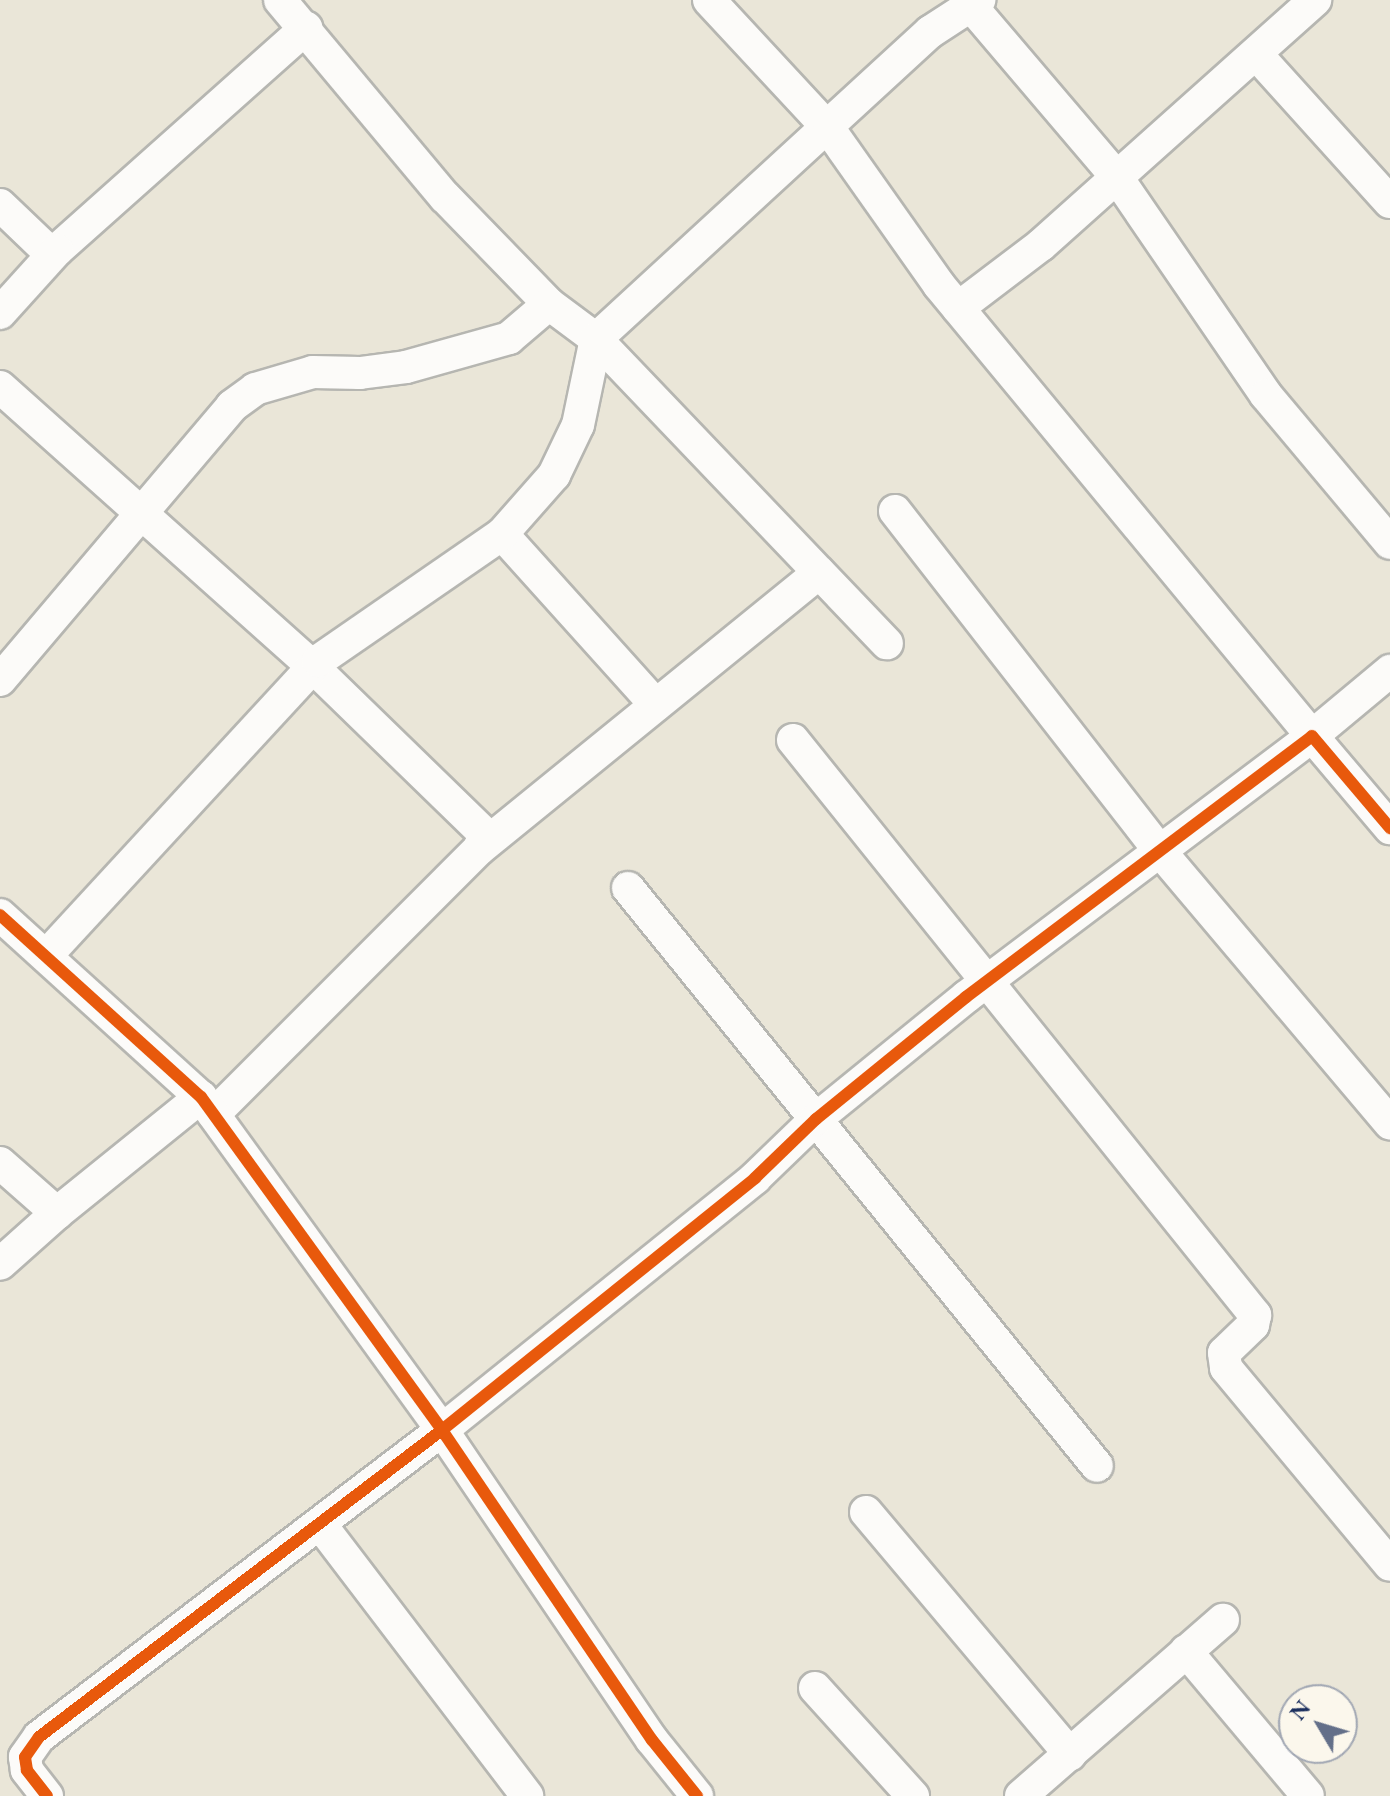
<!DOCTYPE html>
<style>
body{margin:0}
#map{position:relative;width:1390px;height:1796px;overflow:hidden;background:#eae6d8;font-family:"EB Garamond",serif}
div>[style]{position:absolute}
[style*='--x']{left:calc(var(--x)*1px);top:calc(var(--y)*1px);width:calc(var(--w)*1px);rotate:calc(var(--a)*1deg)}
.roads{filter:drop-shadow(2px 0 #b6b6b1) drop-shadow(-2px 0 #b6b6b1) drop-shadow(0 2px #b6b6b1) drop-shadow(0 -2px #b6b6b1)}
.street>*{height:32px;margin:-16px;padding:0 16px;transform-origin:16px;border-radius:16px;background:#fcfbf9}
.cycleway>*{height:12px;margin:-6px;padding:0 6px;transform-origin:6px;border-radius:6px;background:#e8590c}
span{translate:-50% -50%;white-space:nowrap;text-align:center;line-height:1.15;-webkit-text-stroke:7px #fbf7ec;paint-order:stroke}
.north{position:absolute;left:1278px;top:1684px;width:80px;height:80px;box-sizing:border-box;background:#fbf7ec;border:2px solid #a1a7b3;border-radius:50%;rotate:308deg;font-size:22px;font-weight:700;line-height:32px;text-align:center;color:#1b2f5e}
.north::after{content:'';display:block;margin:auto;width:28px;height:36px;background:#636f89;clip-path:polygon(50% 0,100% 100%,50% 72%,0 100%)}
</style>
<div id="map">
<div class="roads">
<div class="street">
<i style="--x:280;--y:0;--w:257;--a:50.1"></i>
<i style="--x:445;--y:197;--w:149;--a:45.8"></i>
<i style="--x:549;--y:304;--w:59;--a:36.7"></i>
<i style="--x:596;--y:339;--w:454;--a:-42.6"></i>
<i style="--x:930;--y:32;--w:59;--a:-33.1"></i>
<i style="--x:709;--y:0;--w:176;--a:47.1"></i>
<i style="--x:829;--y:129;--w:191;--a:54.8"></i>
<i style="--x:939;--y:285;--w:585;--a:50.41"></i>
<i style="--x:1312;--y:736;--w:102;--a:-39.8"></i>
<i style="--x:966;--y:0;--w:231;--a:49.6"></i>
<i style="--x:1116;--y:176;--w:265;--a:55.6"></i>
<i style="--x:1266;--y:395;--w:193;--a:50"></i>
<i style="--x:1257;--y:55;--w:198;--a:47.9"></i>
<i style="--x:0;--y:205;--w:62;--a:43.7"></i>
<i style="--x:45;--y:248;--w:12;--a:9"></i>
<i style="--x:57;--y:250;--w:334;--a:-41.7"></i>
<i style="--x:958;--y:308;--w:104;--a:-37.2"></i>
<i style="--x:1041;--y:245;--w:368;--a:-41.8"></i>
<i style="--x:0;--y:313;--w:85;--a:-47.9"></i>
<i style="--x:596;--y:339;--w:421;--a:46.3"></i>
<i style="--x:0;--y:387;--w:420;--a:41.8"></i>
<i style="--x:313;--y:667;--w:240;--a:44.2"></i>
<i style="--x:485;--y:834;--w:16;--a:112"></i>
<i style="--x:479;--y:849;--w:375;--a:135"></i>
<i style="--x:895;--y:511;--w:430;--a:52.1"></i>
<i style="--x:1159;--y:850;--w:358;--a:49.8"></i>
<i style="--x:502;--y:534;--w:230;--a:48"></i>
<i style="--x:0;--y:680;--w:359;--a:-49.7"></i>
<i style="--x:232;--y:406;--w:29;--a:-36"></i>
<i style="--x:255;--y:389;--w:60;--a:-16.3"></i>
<i style="--x:313;--y:372;--w:47;--a:1.2"></i>
<i style="--x:360;--y:373;--w:46;--a:-7.4"></i>
<i style="--x:406;--y:367;--w:107;--a:-15.7"></i>
<i style="--x:509;--y:338;--w:52;--a:-40.4"></i>
<i style="--x:793;--y:740;--w:738;--a:51.22"></i>
<i style="--x:1255;--y:1315;--w:10;--a:101"></i>
<i style="--x:1253;--y:1325;--w:40;--a:136"></i>
<i style="--x:1224;--y:1353;--w:15;--a:82"></i>
<i style="--x:1226;--y:1368;--w:256;--a:50.2"></i>
<i style="--x:479;--y:849;--w:438;--a:-39.1"></i>
<i style="--x:628;--y:888;--w:744;--a:50.94"></i>
<i style="--x:0;--y:915;--w:271;--a:42.2"></i>
<i style="--x:201;--y:1097;--w:411;--a:54.1"></i>
<i style="--x:442;--y:1430;--w:374;--a:55.9"></i>
<i style="--x:652;--y:1740;--w:72;--a:51.2"></i>
<i style="--x:46;--y:956;--w:401;--a:-47.3"></i>
<i style="--x:318;--y:661;--w:224;--a:-34.6"></i>
<i style="--x:502;--y:534;--w:79;--a:-48.6"></i>
<i style="--x:554;--y:475;--w:55;--a:-64.4"></i>
<i style="--x:578;--y:425;--w:88;--a:-78.2"></i>
<i style="--x:0;--y:1163;--w:76;--a:41.3"></i>
<i style="--x:57;--y:1213;--w:76;--a:138.2"></i>
<i style="--x:57;--y:1213;--w:185;--a:-38.9"></i>
<i style="--x:866;--y:1512;--w:317;--a:49.9"></i>
<i style="--x:320;--y:1524;--w:342;--a:52.7"></i>
<i style="--x:1186;--y:1651;--w:189;--a:49.9"></i>
<i style="--x:815;--y:1688;--w:146;--a:47.8"></i>
<i style="--x:47;--y:1796;--w:33;--a:-128"></i>
<i style="--x:27;--y:1770;--w:13;--a:-99"></i>
<i style="--x:25;--y:1757;--w:24;--a:-55"></i>
<i style="--x:39;--y:1737;--w:507;--a:-37.3"></i>
<i style="--x:442;--y:1430;--w:402;--a:-38.8"></i>
<i style="--x:755;--y:1178;--w:85;--a:-44"></i>
<i style="--x:816;--y:1119;--w:193;--a:-39.1"></i>
<i style="--x:966;--y:997;--w:433;--a:-37"></i>
<i style="--x:1312;--y:736;--w:121;--a:49.7"></i>
<i style="--x:1021;--y:1796;--w:268;--a:-41.1"></i>
</div>
</div>
<div class="cycleway">
<i style="--x:0;--y:915;--w:271;--a:42.2"></i>
<i style="--x:201;--y:1097;--w:411;--a:54.1"></i>
<i style="--x:442;--y:1430;--w:374;--a:55.9"></i>
<i style="--x:652;--y:1740;--w:72;--a:51.2"></i>
<i style="--x:47;--y:1796;--w:33;--a:-128"></i>
<i style="--x:27;--y:1770;--w:13;--a:-99"></i>
<i style="--x:25;--y:1757;--w:24;--a:-55"></i>
<i style="--x:39;--y:1737;--w:507;--a:-37.3"></i>
<i style="--x:442;--y:1430;--w:402;--a:-38.8"></i>
<i style="--x:755;--y:1178;--w:85;--a:-44"></i>
<i style="--x:816;--y:1119;--w:193;--a:-39.1"></i>
<i style="--x:966;--y:997;--w:433;--a:-37"></i>
<i style="--x:1312;--y:736;--w:121;--a:49.7"></i>
</div>
<div class="north">N</div>
</div>
